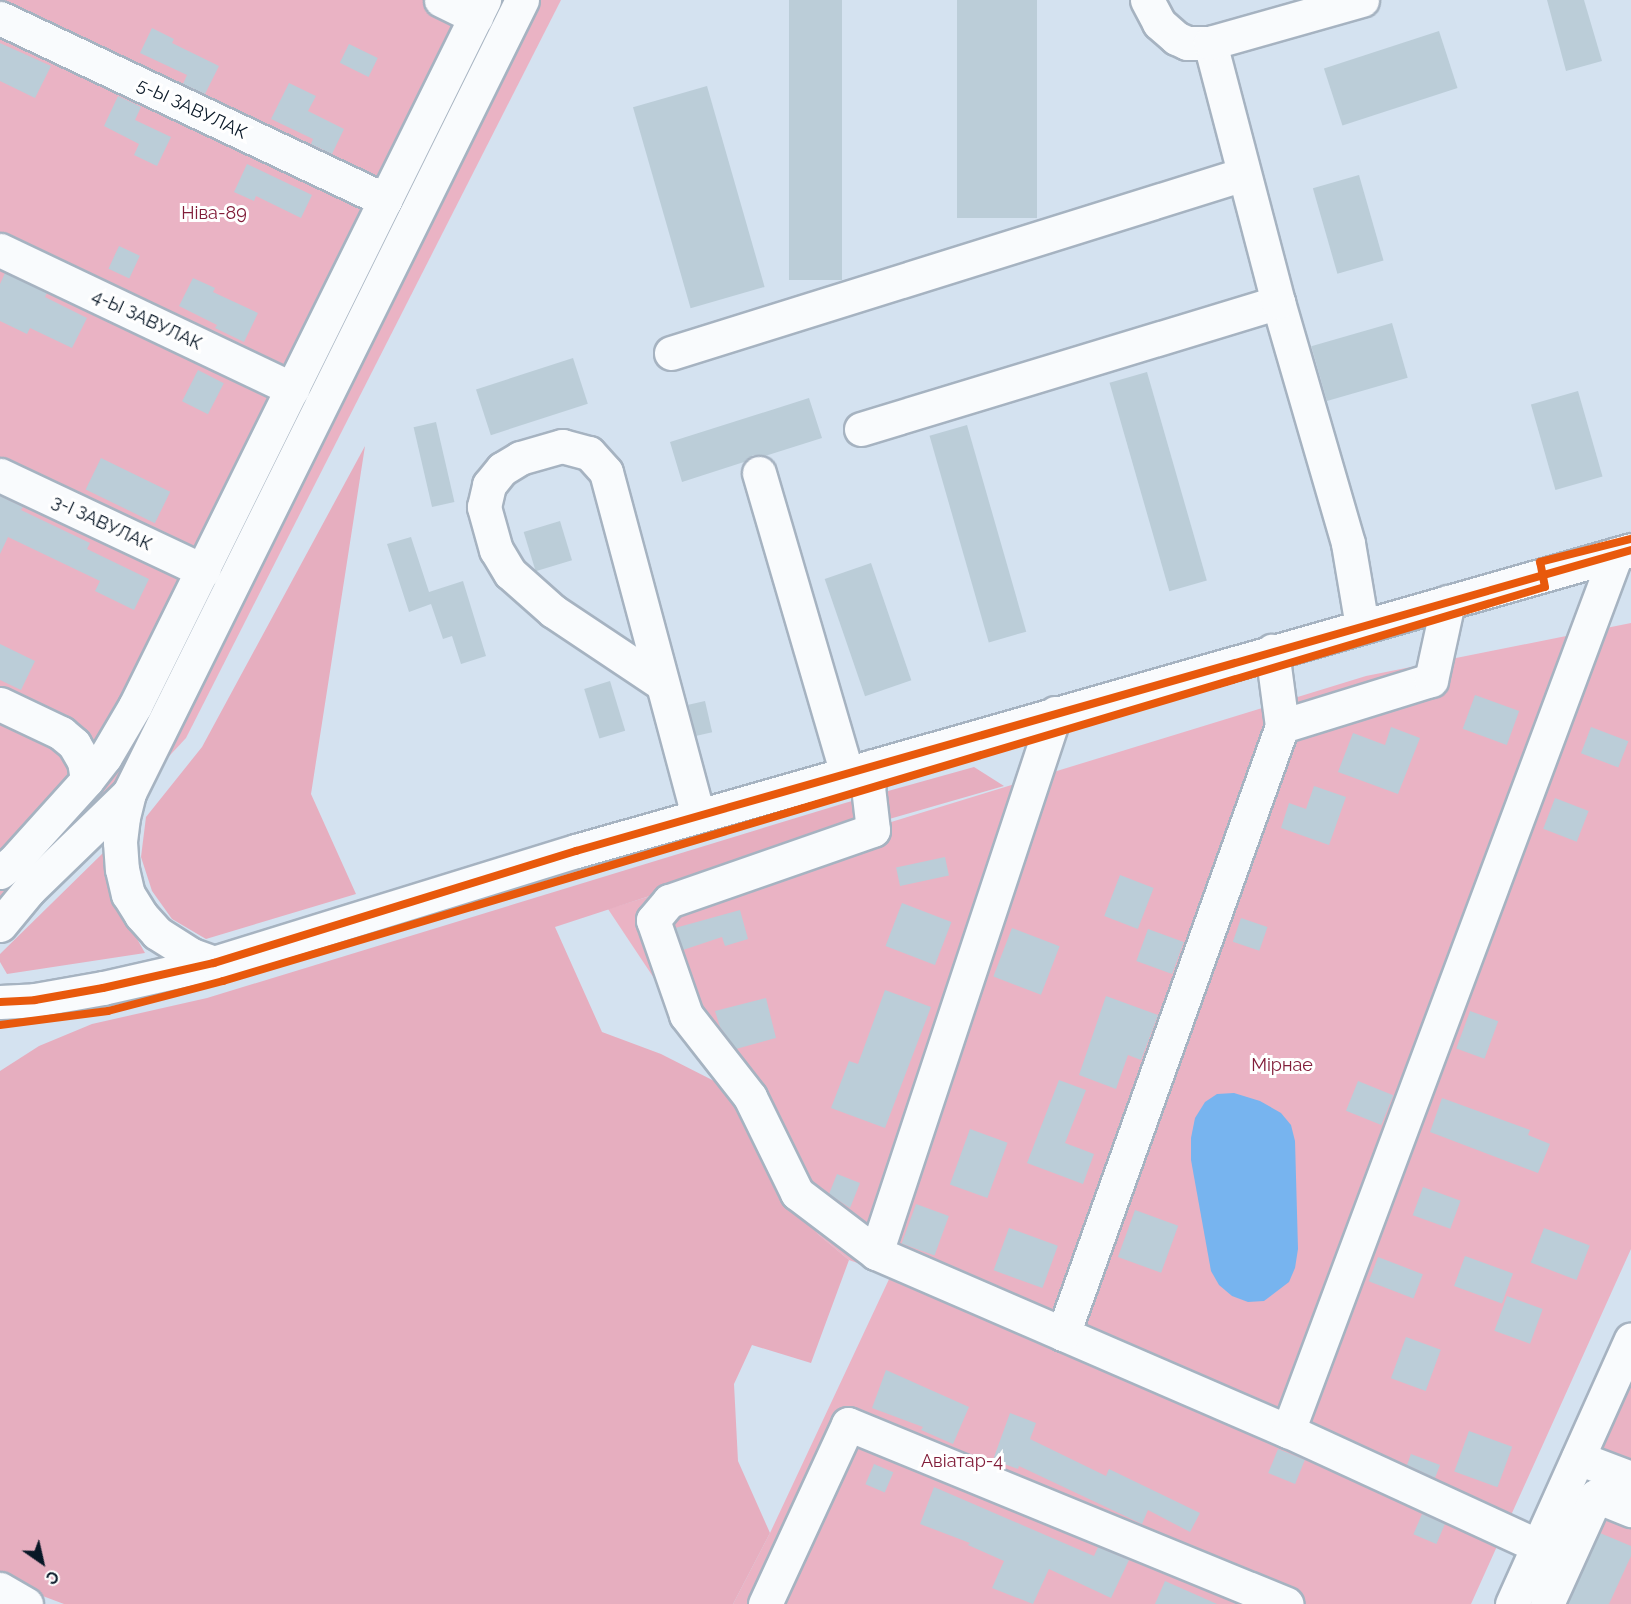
<!DOCTYPE html>
<meta charset="utf-8">
<style>
body{margin:0}
#map{position:relative;width:1631px;height:1604px;overflow:hidden;background:#d4e2f0;font-family:Raleway,sans-serif}
div>[style]{position:absolute}
[style*='--x']{left:calc(var(--x)*1px);top:calc(var(--y)*1px);width:calc(var(--w)*1px);rotate:calc(var(--a)*1deg)}
.green>*{inset:0;background:#eab3c4}
.forest>*{inset:0;background:#e6aebf}
.water>*{inset:0;background:#77b4ef}
.building>*{inset:0;background:#bbcdd8;transform-origin:0 0}
.roads{filter:drop-shadow(2px 0 #a6b3c1) drop-shadow(-2px 0 #a6b3c1) drop-shadow(0 2px #a6b3c1) drop-shadow(0 -2px #a6b3c1)}
.minor>*{height:33px;margin:-16.5px;padding:0 16.5px;transform-origin:16.5px;border-radius:16.5px;background:#f9fbfd}
.cycleway>*{height:8px;margin:-4px;padding:0 4px;transform-origin:4px;border-radius:4px;background:#e8590c}
span{translate:-50% -50%;white-space:nowrap;text-align:center;line-height:1.15;-webkit-text-stroke:6px #fff;paint-order:stroke}
.street-label{font-size:18px;color:#081726}
.park-label{font-size:18px;color:#821e3a}
.north{position:absolute;left:12px;top:1532px;width:60px;height:60px;-webkit-text-stroke:4px #fff;paint-order:stroke;rotate:146deg;font-size:16px;font-weight:700;line-height:24px;text-align:center;color:#081726}
.north::after{content:'';display:block;margin:auto;width:21px;height:27px;background:#081726;clip-path:polygon(50% 0,100% 100%,50% 72%,0 100%)}
</style>
<div id="map">
<div class="green">
<i style="clip-path:polygon(0 0,561px 0,186px 738px,23px 913px,0 914px)"></i>
<i style="clip-path:polygon(1631px 623px,1631px 1249px,1471px 1604px,733px 1604px,770px 1533px,891px 1275px,849px 1260px,819px 1235px,772px 1179px,757px 1133px,608px 909px,1366px 676px)"></i>
<i style="clip-path:polygon(1631px 1381px,1631px 1604px,1530px 1604px)"></i>
</div>
<div class="forest">
<i style="clip-path:polygon(365px 446px,311px 794px,356px 894px,206px 939px,172px 919px,152px 891px,141px 857px,146px 817px,202px 747px)"></i>
<i style="clip-path:polygon(974px 767px,1004px 786px,851px 830px,555px 927px,602px 1032px,661px 1054px,730px 1089px,757px 1133px,772px 1179px,819px 1235px,849px 1260px,811px 1363px,752px 1345px,734px 1384px,738px 1461px,770px 1533px,733px 1604px,64px 1604px,0 1580px,0 1071px,39px 1046px,92px 1024px,207px 998px,845px 803px)"></i>
<i style="clip-path:polygon(104px 852px,117px 903px,145px 953px,7px 974px,0 962px,0 954px)"></i>
</div>
<div class="water">
<i style="clip-path:polygon(1234px 1093px,1260px 1101px,1281px 1113px,1291px 1125px,1295px 1141px,1298px 1249px,1295px 1268px,1289px 1282px,1264px 1301px,1248px 1302px,1232px 1296px,1219px 1285px,1211px 1271px,1191px 1160px,1191px 1138px,1195px 1118px,1205px 1102px,1217px 1094px)"></i>
</div>
<div class="building">
<i style="left:789px;top:0;width:53px;height:280px"></i>
<i style="left:957px;top:0;width:80px;height:218px"></i>
<i style="clip-path:polygon(1547px 0,1584px 0,1602px 61px,1566px 71px)"></i>
<i style="clip-path:polygon(152px 28px,174px 39px,172px 43px,219px 66px,205px 94px,183px 84px,187px 75px,140px 53px)"></i>
<i style="left:1439px;top:31px;width:60px;height:121px;rotate:72deg"></i>
<i style="clip-path:polygon(0 43px,51px 66px,35px 98px,0 81px)"></i>
<i style="left:349px;top:44px;width:32px;height:21px;rotate:26deg"></i>
<i style="clip-path:polygon(289px 83px,316px 96px,308px 111px,344px 129px,332px 154px,311px 144px,313px 139px,271px 119px)"></i>
<i style="left:707px;top:86px;width:209px;height:77px;rotate:74deg"></i>
<i style="clip-path:polygon(118px 96px,141px 107px,135px 120px,171px 137px,157px 166px,134px 155px,139px 144px,104px 126px)"></i>
<i style="clip-path:polygon(247px 164px,312px 195px,301px 218px,256px 196px,254px 201px,234px 192px)"></i>
<i style="left:1359px;top:175px;width:89px;height:48px;rotate:74deg"></i>
<i style="left:119px;top:246px;width:23px;height:25px;rotate:25deg"></i>
<i style="clip-path:polygon(5px 273px,47px 293px,45px 297px,87px 318px,72px 348px,30px 328px,27px 334px,0 321px,0 284px)"></i>
<i style="clip-path:polygon(193px 278px,215px 288px,213px 292px,258px 313px,244px 342px,215px 328px,217px 325px,179px 306px)"></i>
<i style="left:1392px;top:323px;width:57px;height:84px;rotate:74deg"></i>
<i style="left:573px;top:358px;width:48px;height:102px;rotate:72deg"></i>
<i style="left:198px;top:370px;width:29px;height:35px;rotate:27deg"></i>
<i style="left:1147px;top:372px;width:217px;height:39px;rotate:74deg"></i>
<i style="left:1578px;top:391px;width:89px;height:49px;rotate:74deg"></i>
<i style="clip-path:polygon(809px 398px,822px 438px,765px 456px,753px 455px,744px 462px,682px 482px,670px 442px)"></i>
<i style="left:436px;top:422px;width:82px;height:23px;rotate:77deg"></i>
<i style="left:967px;top:425px;width:215px;height:39px;rotate:74deg"></i>
<i style="left:101px;top:458px;width:77px;height:35px;rotate:26deg"></i>
<i style="clip-path:polygon(0 496px,23px 507px,21px 510px,90px 543px,87px 549px,149px 579px,134px 610px,95px 591px,100px 581px,8px 537px,0 554px)"></i>
<i style="left:560px;top:521px;width:41px;height:38px;rotate:73deg"></i>
<i style="clip-path:polygon(411px 537px,429px 592px,463px 581px,486px 656px,461px 664px,452px 636px,443px 639px,431px 604px,409px 612px,387px 544px)"></i>
<i style="left:871px;top:563px;width:124px;height:49px;rotate:71deg"></i>
<i style="clip-path:polygon(0 644px,35px 661px,21px 690px,0 680px)"></i>
<i style="left:610px;top:681px;width:52px;height:27px;rotate:73deg"></i>
<i style="left:1475px;top:695px;width:47px;height:36px;rotate:20deg"></i>
<i style="left:705px;top:701px;width:32px;height:17px;rotate:77deg"></i>
<i style="clip-path:polygon(1391px 727px,1420px 738px,1398px 794px,1338px 772px,1353px 733px,1385px 745px)"></i>
<i style="left:1591px;top:727px;width:40px;height:28px;rotate:21deg"></i>
<i style="clip-path:polygon(1314px 786px,1346px 797px,1329px 845px,1281px 828px,1289px 803px,1306px 809px)"></i>
<i style="left:1555px;top:798px;width:36px;height:33px;rotate:21deg"></i>
<i style="left:945px;top:857px;width:19px;height:50px;rotate:78deg"></i>
<i style="left:1120px;top:875px;width:36px;height:44px;rotate:21deg"></i>
<i style="left:902px;top:903px;width:53px;height:46px;rotate:21deg"></i>
<i style="clip-path:polygon(740px 910px,748px 939px,725px 946px,722px 937px,683px 950px,675px 928px)"></i>
<i style="left:1241px;top:918px;width:28px;height:25px;rotate:19deg"></i>
<i style="left:1012px;top:928px;width:51px;height:52px;rotate:21deg"></i>
<i style="left:1148px;top:929px;width:38px;height:34px;rotate:20deg"></i>
<i style="clip-path:polygon(885px 990px,931px 1007px,885px 1128px,831px 1108px,849px 1061px,858px 1064px)"></i>
<i style="clip-path:polygon(1106px 996px,1158px 1015px,1141px 1060px,1128px 1055px,1116px 1089px,1079px 1075px)"></i>
<i style="clip-path:polygon(766px 998px,776px 1038px,736px 1049px,720px 1027px,715px 1011px)"></i>
<i style="left:1470px;top:1011px;width:30px;height:40px;rotate:20deg"></i>
<i style="clip-path:polygon(1059px 1080px,1086px 1090px,1065px 1143px,1094px 1154px,1083px 1184px,1027px 1163px)"></i>
<i style="left:1358px;top:1081px;width:38px;height:32px;rotate:22deg"></i>
<i style="clip-path:polygon(1442px 1098px,1530px 1130px,1528px 1135px,1550px 1144px,1538px 1173px,1430px 1132px)"></i>
<i style="left:970px;top:1129px;width:40px;height:59px;rotate:20deg"></i>
<i style="clip-path:polygon(837px 1174px,860px 1183px,850px 1208px,829px 1194px)"></i>
<i style="left:1423px;top:1187px;width:40px;height:30px;rotate:20deg"></i>
<i style="left:916px;top:1204px;width:35px;height:42px;rotate:20deg"></i>
<i style="left:1135px;top:1210px;width:46px;height:50px;rotate:20deg"></i>
<i style="left:1009px;top:1228px;width:52px;height:45px;rotate:20deg"></i>
<i style="left:1544px;top:1228px;width:49px;height:37px;rotate:21deg"></i>
<i style="left:1465px;top:1256px;width:51px;height:32px;rotate:20deg"></i>
<i style="left:1378px;top:1257px;width:48px;height:26px;rotate:21deg"></i>
<i style="left:1507px;top:1296px;width:38px;height:37px;rotate:20deg"></i>
<i style="left:1406px;top:1337px;width:37px;height:44px;rotate:20deg"></i>
<i style="clip-path:polygon(886px 1370px,969px 1407px,953px 1444px,921px 1430px,923px 1427px,872px 1408px)"></i>
<i style="clip-path:polygon(1010px 1413px,1036px 1423px,1030px 1439px,1106px 1476px,1109px 1469px,1200px 1513px,1190px 1532px,1148px 1510px,1142px 1524px,1019px 1466px,1018px 1469px,993px 1460px)"></i>
<i style="left:1469px;top:1431px;width:46px;height:43px;rotate:20deg"></i>
<i style="left:1278px;top:1449px;width:29px;height:26px;rotate:22deg"></i>
<i style="clip-path:polygon(1411px 1454px,1440px 1465px,1435px 1478px,1407px 1465px)"></i>
<i style="left:874px;top:1464px;width:21px;height:22px;rotate:23deg"></i>
<i style="clip-path:polygon(934px 1487px,1094px 1556px,1098px 1547px,1129px 1560px,1111px 1598px,1049px 1569px,1033px 1604px,992px 1588px,1004px 1561px,968px 1545px,970px 1543px,920px 1524px)"></i>
<i style="left:1422px;top:1514px;width:25px;height:22px;rotate:23deg"></i>
<i style="clip-path:polygon(1600px 1533px,1631px 1546px,1631px 1556px,1609px 1604px,1568px 1604px)"></i>
<i style="clip-path:polygon(1165px 1581px,1217px 1604px,1155px 1604px)"></i>
</div>
<div class="roads">
<div class="minor">
<i style="--x:441;--y:0;--w:39;--a:26"></i>
<i style="--x:1147;--y:0;--w:26;--a:62"></i>
<i style="--x:1159;--y:23;--w:23;--a:41"></i>
<i style="--x:1176;--y:38;--w:12;--a:24"></i>
<i style="--x:1187;--y:43;--w:23;--a:0"></i>
<i style="--x:0;--y:18;--w:426;--a:25.3"></i>
<i style="--x:0;--y:250;--w:324;--a:25.4"></i>
<i style="--x:671;--y:353;--w:600;--a:-17.35"></i>
<i style="--x:861;--y:429;--w:436;--a:-16.9"></i>
<i style="--x:759;--y:473;--w:313;--a:73.7"></i>
<i style="--x:0;--y:475;--w:225;--a:25.2"></i>
<i style="--x:1362;--y:626;--w:84;--a:-99.6"></i>
<i style="--x:1348;--y:543;--w:251;--a:-106.2"></i>
<i style="--x:1278;--y:302;--w:268;--a:-104.7"></i>
<i style="--x:1210;--y:43;--w:158;--a:-15.8"></i>
<i style="--x:661;--y:683;--w:130;--a:-146.3"></i>
<i style="--x:553;--y:611;--w:57;--a:-138.5"></i>
<i style="--x:510;--y:573;--w:27;--a:-121"></i>
<i style="--x:496;--y:550;--w:45;--a:-105.6"></i>
<i style="--x:484;--y:507;--w:23;--a:-77"></i>
<i style="--x:489;--y:485;--w:21;--a:-51"></i>
<i style="--x:502;--y:469;--w:21;--a:-31"></i>
<i style="--x:520;--y:458;--w:44;--a:-15.9"></i>
<i style="--x:562;--y:446;--w:28;--a:15"></i>
<i style="--x:589;--y:453;--w:25;--a:48"></i>
<i style="--x:606;--y:472;--w:356;--a:75"></i>
<i style="--x:0;--y:704;--w:68;--a:25.4"></i>
<i style="--x:61;--y:733;--w:17;--a:40"></i>
<i style="--x:74;--y:744;--w:20;--a:60"></i>
<i style="--x:84;--y:761;--w:19;--a:81"></i>
<i style="--x:1055;--y:713;--w:569;--a:108.34"></i>
<i style="--x:876;--y:1253;--w:449;--a:23.4"></i>
<i style="--x:1288;--y:1431;--w:275;--a:24.7"></i>
<i style="--x:1282;--y:726;--w:156;--a:-17.2"></i>
<i style="--x:1431;--y:680;--w:80;--a:-77.7"></i>
<i style="--x:873;--y:766;--w:22;--a:103"></i>
<i style="--x:868;--y:787;--w:43;--a:83.4"></i>
<i style="--x:873;--y:830;--w:216;--a:160.8"></i>
<i style="--x:669;--y:901;--w:25;--a:130"></i>
<i style="--x:653;--y:920;--w:101;--a:70.8"></i>
<i style="--x:686;--y:1015;--w:104;--a:52"></i>
<i style="--x:750;--y:1097;--w:107;--a:63.9"></i>
<i style="--x:797;--y:1193;--w:99;--a:37.2"></i>
<i style="--x:129;--y:793;--w:25;--a:104"></i>
<i style="--x:123;--y:817;--w:25;--a:97"></i>
<i style="--x:120;--y:842;--w:27;--a:86"></i>
<i style="--x:122;--y:869;--w:26;--a:77"></i>
<i style="--x:128;--y:894;--w:25;--a:58"></i>
<i style="--x:141;--y:915;--w:24;--a:48"></i>
<i style="--x:157;--y:933;--w:41;--a:32.2"></i>
<i style="--x:192;--y:955;--w:23;--a:20"></i>
<i style="--x:0;--y:872;--w:16;--a:-38"></i>
<i style="--x:13;--y:862;--w:110;--a:-47.9"></i>
<i style="--x:87;--y:780;--w:29;--a:-52"></i>
<i style="--x:105;--y:757;--w:59;--a:-59.5"></i>
<i style="--x:135;--y:706;--w:788;--a:-63.7"></i>
<i style="--x:0;--y:925;--w:45;--a:-50.4"></i>
<i style="--x:29;--y:890;--w:139;--a:-44.1"></i>
<i style="--x:129;--y:793;--w:885;--a:-63.64"></i>
<i style="--x:0;--y:1002;--w:35;--a:-3"></i>
<i style="--x:35;--y:1000;--w:69;--a:-10"></i>
<i style="--x:103;--y:988;--w:114;--a:-12.7"></i>
<i style="--x:214;--y:963;--w:379;--a:-17.2"></i>
<i style="--x:576;--y:851;--w:1097;--a:-15.92"></i>
<i style="--x:1063;--y:1334;--w:646;--a:-70.19"></i>
<i style="--x:1282;--y:726;--w:76;--a:-97.6"></i>
<i style="--x:1288;--y:1431;--w:936;--a:-69.49"></i>
<i style="--x:1578;--y:1458;--w:57;--a:20.7"></i>
<i style="--x:0;--y:1589;--w:30;--a:30"></i>
<i style="--x:765;--y:1604;--w:198;--a:-65.2"></i>
<i style="--x:848;--y:1424;--w:474;--a:22.3"></i>
<i style="--x:1512;--y:1604;--w:290;--a:-65.8"></i>
<i style="--x:1547;--y:1604;--w:119;--a:-65.6"></i>
<i style="--x:1596;--y:1496;--w:38;--a:22"></i>
</div>
</div>
<div class="cycleway">
<i style="--x:0;--y:1002;--w:35;--a:-3"></i>
<i style="--x:35;--y:1000;--w:69;--a:-10"></i>
<i style="--x:103;--y:988;--w:114;--a:-12.7"></i>
<i style="--x:214;--y:963;--w:379;--a:-17.2"></i>
<i style="--x:576;--y:851;--w:1097;--a:-15.92"></i>
<i style="--x:0;--y:1025;--w:109;--a:-7.4"></i>
<i style="--x:108;--y:1011;--w:119;--a:-14.6"></i>
<i style="--x:223;--y:981;--w:1379;--a:-16.6"></i>
<i style="--x:1545;--y:587;--w:25;--a:-101"></i>
<i style="--x:1540;--y:562;--w:94;--a:-14.2"></i>
</div>
<div class="street-label">
<span style="left:192px;top:109px;rotate:25deg">5-Ы ЗАВУЛАК</span>
<span style="left:147px;top:320px;rotate:25deg">4-Ы ЗАВУЛАК</span>
<span style="left:102px;top:523px;rotate:25deg">3-І ЗАВУЛАК</span>
</div>
<div class="park-label">
<span style="left:214px;top:213px">Ніва-89</span>
<span style="left:1282px;top:1065px">Мірнае</span>
<span style="left:962px;top:1461px">Авіатар-4</span>
</div>
<div class="north">С</div>
</div>
